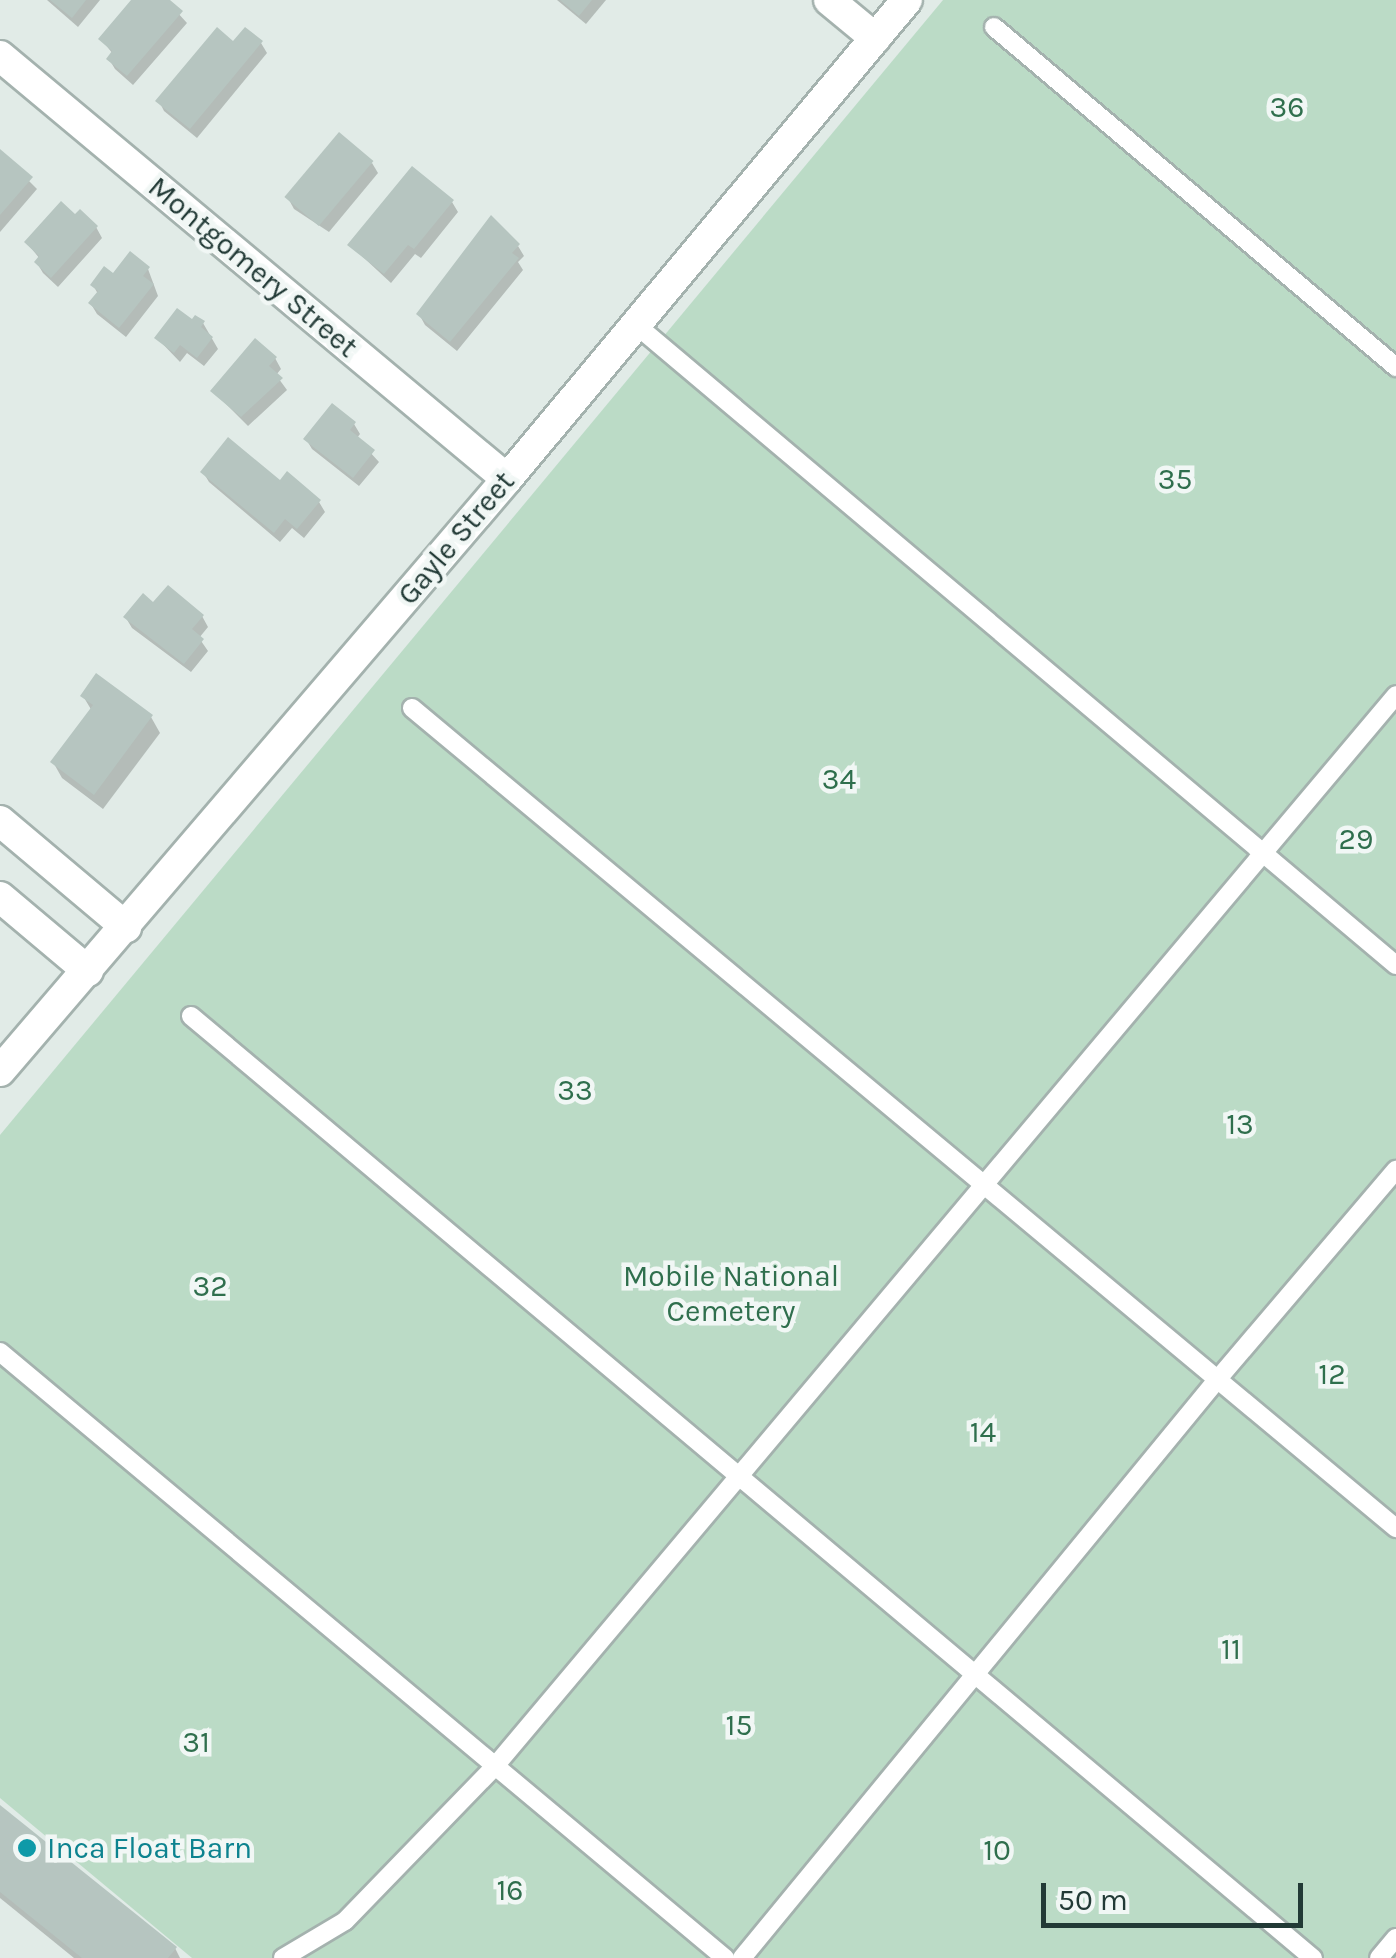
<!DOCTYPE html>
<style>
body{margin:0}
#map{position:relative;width:1396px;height:1958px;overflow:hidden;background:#e1ebe7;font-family:Karla,sans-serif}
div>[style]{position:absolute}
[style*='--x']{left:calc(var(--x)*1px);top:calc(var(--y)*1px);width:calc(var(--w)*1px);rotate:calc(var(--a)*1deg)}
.green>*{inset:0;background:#bbdbc6}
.shadow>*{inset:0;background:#0003}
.building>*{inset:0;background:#b6c5c0;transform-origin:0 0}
.roads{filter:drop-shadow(2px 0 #a4b2ae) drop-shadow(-2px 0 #a4b2ae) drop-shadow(0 2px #a4b2ae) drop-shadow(0 -2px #a4b2ae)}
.lane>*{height:18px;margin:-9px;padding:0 9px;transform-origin:9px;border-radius:9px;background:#fff}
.street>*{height:30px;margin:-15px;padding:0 15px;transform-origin:15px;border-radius:15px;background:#fff}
.dots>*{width:28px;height:28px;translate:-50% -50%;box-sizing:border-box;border:5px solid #f1f7f5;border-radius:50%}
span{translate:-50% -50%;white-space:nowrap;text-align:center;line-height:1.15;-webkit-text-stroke:9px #f1f7f5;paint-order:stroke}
.park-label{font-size:30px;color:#2f6f4d}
.street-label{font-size:30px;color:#223a36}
.culture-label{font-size:30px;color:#0d838f}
.left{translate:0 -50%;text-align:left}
.scale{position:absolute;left:1041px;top:1883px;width:262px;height:45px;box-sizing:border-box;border:5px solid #223a36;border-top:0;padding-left:12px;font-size:30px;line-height:35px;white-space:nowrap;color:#223a36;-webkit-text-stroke:8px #f1f7f5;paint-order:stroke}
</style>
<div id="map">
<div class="green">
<i style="clip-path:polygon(943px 0,1396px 0,1396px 1958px,192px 1958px,0 1798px,0 1135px)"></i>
</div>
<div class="shadow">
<i style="clip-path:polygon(47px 0,100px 0,78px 27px)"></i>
<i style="clip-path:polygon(134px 0,166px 0,187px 23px,133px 85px,115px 69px,109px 59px,113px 54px,101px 39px)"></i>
<i style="clip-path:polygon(557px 0,606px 0,586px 24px)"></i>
<i style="clip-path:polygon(261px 43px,267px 53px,197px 138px,164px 111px,159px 101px,234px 44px)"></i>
<i style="clip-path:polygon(0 152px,37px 189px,0 232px)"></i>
<i style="clip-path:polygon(372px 163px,378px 173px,329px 232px,294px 209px,288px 198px)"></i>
<i style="clip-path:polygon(452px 202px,458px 212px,421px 258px,415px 254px,391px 283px,350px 245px)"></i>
<i style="clip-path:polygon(76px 217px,96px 227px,102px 238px,58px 287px,43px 273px,37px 263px,40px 259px,27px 243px)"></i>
<i style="clip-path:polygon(518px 246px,524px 256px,518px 262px,523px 270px,457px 351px,425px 325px,419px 314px)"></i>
<i style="clip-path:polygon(148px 269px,158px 296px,126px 337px,97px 314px,91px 304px,98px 294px,93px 285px)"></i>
<i style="clip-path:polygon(193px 322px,203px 323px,218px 349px,204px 366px,187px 353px,180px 362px,157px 338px)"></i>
<i style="clip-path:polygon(275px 358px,281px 369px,276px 375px,287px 390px,248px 426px,213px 391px)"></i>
<i style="clip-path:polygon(354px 424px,360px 434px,357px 438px,379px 462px,359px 486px,312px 449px,306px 439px)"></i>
<i style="clip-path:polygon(203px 472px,280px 483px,319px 502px,325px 512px,304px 538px,292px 528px,280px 542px,209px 482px)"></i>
<i style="clip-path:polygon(154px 605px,202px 616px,208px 627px,199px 638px,208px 651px,191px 672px,132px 628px,126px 618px)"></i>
<i style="clip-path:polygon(83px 696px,151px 717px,160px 733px,103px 809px,62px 778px,53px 762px,92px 711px)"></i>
<i style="clip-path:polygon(0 1808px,175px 1948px,180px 1958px,74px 1958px,0 1898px)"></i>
</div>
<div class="building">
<i style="clip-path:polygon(50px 0,86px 0,72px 18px)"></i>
<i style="clip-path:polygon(131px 0,170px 0,183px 11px,127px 76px,106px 59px,112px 51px,98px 39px)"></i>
<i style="clip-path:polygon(560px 0,592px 0,579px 16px)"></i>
<i style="clip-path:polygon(217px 27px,233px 41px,245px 27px,263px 41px,190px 129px,155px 101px)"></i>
<i style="left:339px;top:132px;width:45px;height:85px;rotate:40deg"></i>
<i style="clip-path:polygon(0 149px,33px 177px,0 215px)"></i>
<i style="clip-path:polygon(412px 166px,454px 200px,414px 249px,408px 245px,384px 274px,347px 245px)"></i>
<i style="clip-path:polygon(61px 201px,75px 214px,80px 209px,98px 226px,51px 278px,34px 262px,39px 256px,24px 242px)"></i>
<i style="clip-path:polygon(491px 215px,520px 244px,512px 253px,519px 258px,450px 342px,416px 314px)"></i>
<i style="clip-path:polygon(130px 251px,150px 267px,143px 276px,154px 284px,119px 328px,88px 303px,98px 291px,90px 285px,104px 266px,113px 273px)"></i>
<i style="clip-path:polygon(177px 308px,192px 319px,195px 315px,205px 321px,201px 327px,213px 337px,197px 358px,180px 345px,174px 353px,154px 338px)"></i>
<i style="clip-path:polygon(255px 338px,277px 357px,269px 366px,283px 378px,241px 417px,210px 391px)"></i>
<i style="clip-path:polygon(332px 403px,356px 422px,350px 430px,375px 450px,353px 478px,303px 439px)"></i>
<i style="clip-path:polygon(228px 437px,280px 480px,287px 471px,321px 500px,297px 529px,285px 519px,274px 533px,200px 472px)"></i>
<i style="clip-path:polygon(168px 585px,204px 615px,192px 629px,204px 639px,184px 664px,123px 617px,143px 593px,153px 602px)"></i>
<i style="clip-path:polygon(96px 673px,153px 715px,94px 795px,50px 762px,93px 705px,80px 696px)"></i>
<i style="clip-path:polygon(0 1805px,177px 1947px,168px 1958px,82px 1958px,0 1892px)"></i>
</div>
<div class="roads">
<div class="lane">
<i style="--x:994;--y:27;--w:527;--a:40.22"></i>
<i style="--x:635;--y:324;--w:995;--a:40.11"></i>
<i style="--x:412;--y:708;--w:1281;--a:39.81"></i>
<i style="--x:191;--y:1016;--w:1465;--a:40.02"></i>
<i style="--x:0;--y:1352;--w:945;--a:39.89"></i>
<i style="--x:283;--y:1958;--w:72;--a:-30.8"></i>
<i style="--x:345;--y:1921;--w:217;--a:-45.9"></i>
<i style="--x:496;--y:1765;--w:1398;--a:-49.93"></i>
<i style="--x:742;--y:1958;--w:748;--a:-50.59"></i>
<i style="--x:1217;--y:1380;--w:276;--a:-49.6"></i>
<i style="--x:1379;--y:1958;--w:26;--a:-50"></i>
</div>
<div class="street">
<i style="--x:829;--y:0;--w:60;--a:39.6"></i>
<i style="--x:0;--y:56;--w:660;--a:39.84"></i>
<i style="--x:0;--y:821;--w:165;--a:40.1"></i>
<i style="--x:0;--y:897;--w:115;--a:40.1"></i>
<i style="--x:0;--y:1071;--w:779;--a:-49.42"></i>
<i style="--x:507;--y:479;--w:624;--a:-50.14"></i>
</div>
</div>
<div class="dots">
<i style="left:27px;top:1848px;background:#0f9aa8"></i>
</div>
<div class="park-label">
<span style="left:1287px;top:107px">36</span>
<span style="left:1175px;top:479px">35</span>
<span style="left:839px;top:779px">34</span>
<span style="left:1356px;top:839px">29</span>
<span style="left:575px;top:1090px">33</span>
<span style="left:1240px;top:1124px">13</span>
<span style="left:731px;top:1293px">Mobile National<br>Cemetery</span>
<span style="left:210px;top:1286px">32</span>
<span style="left:1332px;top:1374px">12</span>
<span style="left:983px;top:1432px">14</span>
<span style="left:1231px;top:1649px">11</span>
<span style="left:739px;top:1725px">15</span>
<span style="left:196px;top:1742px">31</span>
<span style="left:997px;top:1850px">10</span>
<span style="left:510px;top:1890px">16</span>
</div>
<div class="street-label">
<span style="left:253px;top:267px;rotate:40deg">Montgomery Street</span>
<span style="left:456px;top:538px;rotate:-50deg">Gayle Street</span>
</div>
<div class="culture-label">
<span class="left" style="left:47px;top:1848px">Inca Float Barn</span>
</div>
<div class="scale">50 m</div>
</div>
